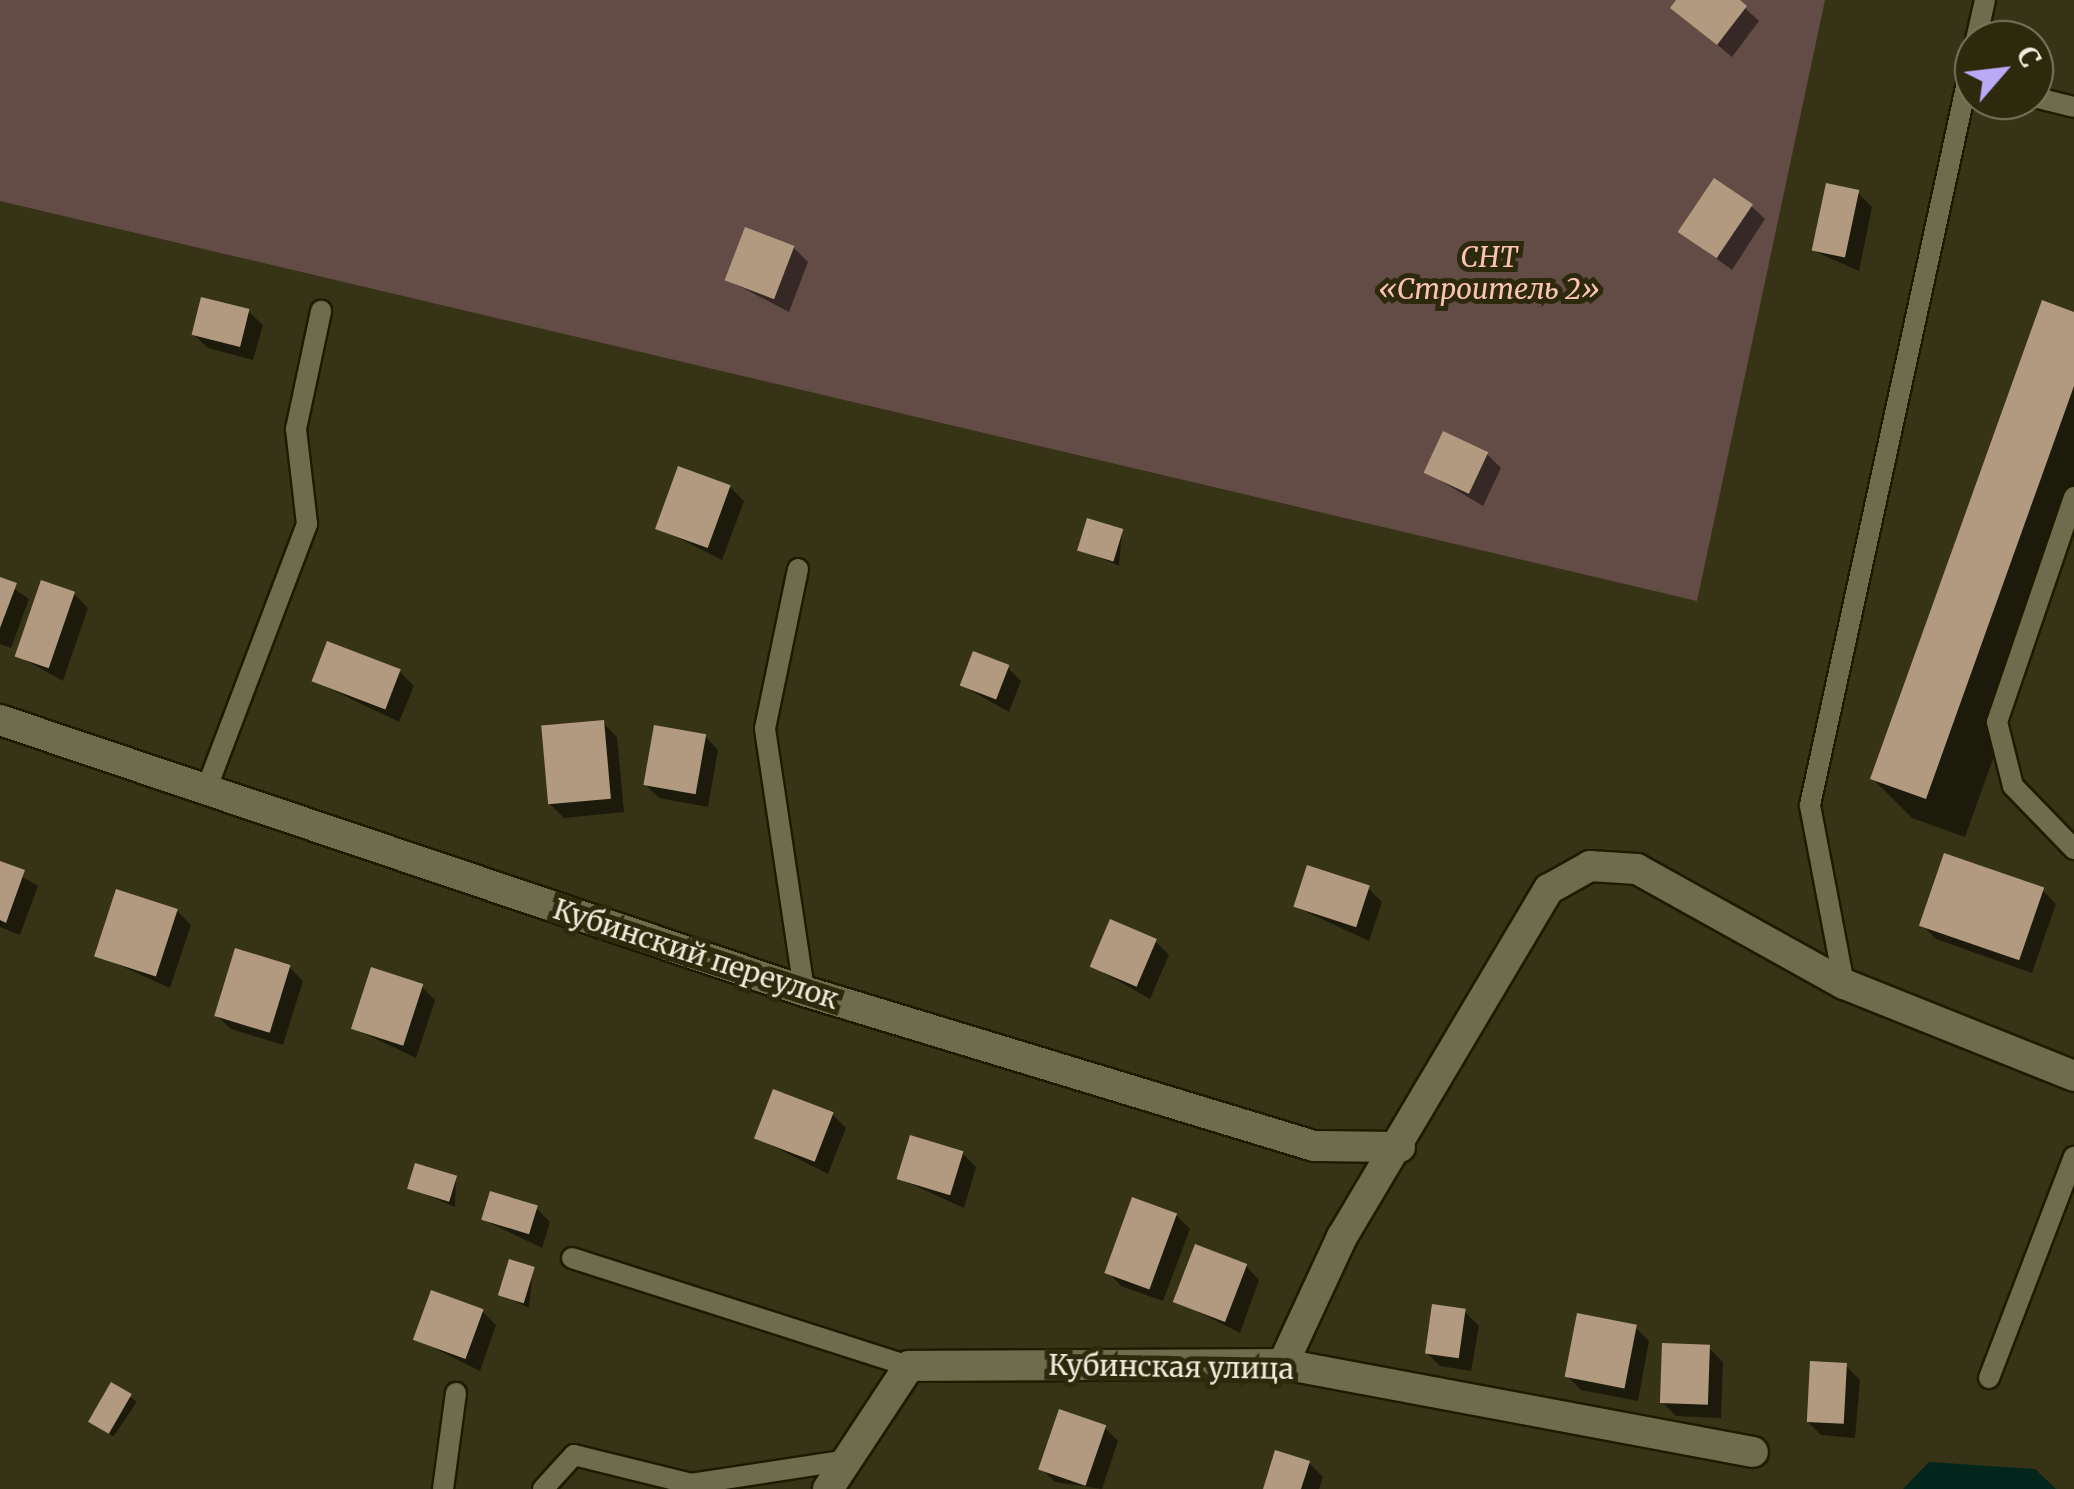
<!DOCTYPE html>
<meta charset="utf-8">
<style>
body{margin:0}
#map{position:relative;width:2074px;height:1489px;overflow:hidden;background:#363316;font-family:Merriweather,serif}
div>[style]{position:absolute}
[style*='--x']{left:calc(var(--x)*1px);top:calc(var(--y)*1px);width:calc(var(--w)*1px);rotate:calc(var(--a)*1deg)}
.green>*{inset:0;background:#644c46}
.water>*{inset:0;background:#02261c}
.shadow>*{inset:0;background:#0007;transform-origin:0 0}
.building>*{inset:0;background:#b29a81;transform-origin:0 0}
.roads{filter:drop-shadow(2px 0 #1e1a00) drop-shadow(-2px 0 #1e1a00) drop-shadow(0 2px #1e1a00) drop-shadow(0 -2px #1e1a00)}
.lane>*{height:20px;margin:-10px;padding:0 10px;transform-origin:10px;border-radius:10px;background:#6f6c4d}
.street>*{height:30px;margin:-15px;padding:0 15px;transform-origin:15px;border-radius:15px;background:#6f6c4d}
span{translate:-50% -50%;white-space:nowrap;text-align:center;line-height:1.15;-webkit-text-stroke:10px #2c290c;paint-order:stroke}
.park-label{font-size:28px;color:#fcc3b5;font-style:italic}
.street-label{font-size:28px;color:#eeeddc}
.north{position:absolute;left:1954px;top:20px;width:100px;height:100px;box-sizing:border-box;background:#2c290c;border:2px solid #7a775f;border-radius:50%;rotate:62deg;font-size:28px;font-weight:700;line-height:40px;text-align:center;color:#eeeddc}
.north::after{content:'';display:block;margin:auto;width:35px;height:45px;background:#b9aaf7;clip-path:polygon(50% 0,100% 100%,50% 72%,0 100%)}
</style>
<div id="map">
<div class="green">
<i style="clip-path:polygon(0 0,1825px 0,1697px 601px,0 201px)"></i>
</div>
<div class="water">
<i style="clip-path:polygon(1929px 1462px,2035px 1469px,2056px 1489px,1903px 1489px)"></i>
</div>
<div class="shadow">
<i style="clip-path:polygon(1679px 0,1736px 0,1759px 21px,1732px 57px,1673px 8px)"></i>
<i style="clip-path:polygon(1858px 193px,1872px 207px,1859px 271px,1814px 251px)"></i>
<i style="clip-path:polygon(1751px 206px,1765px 219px,1732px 270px,1681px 232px)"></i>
<i style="clip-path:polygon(794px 248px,808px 262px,789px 312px,728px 280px)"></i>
<i style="clip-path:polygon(249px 312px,263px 325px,253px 360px,208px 348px,194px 335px)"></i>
<i style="clip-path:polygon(2074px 314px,2074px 533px,1965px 837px,1912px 818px,1873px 779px)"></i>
<i style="clip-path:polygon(1487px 454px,1501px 468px,1483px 506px,1426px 472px)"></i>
<i style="clip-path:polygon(730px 487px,744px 501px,722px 560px,659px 528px)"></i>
<i style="clip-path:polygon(1122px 531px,1119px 566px,1080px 549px)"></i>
<i style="clip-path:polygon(0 579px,29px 599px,11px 648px,0 644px)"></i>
<i style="clip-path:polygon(74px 594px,88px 608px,63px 681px,18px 656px)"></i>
<i style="clip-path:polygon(1007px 667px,1021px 681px,1009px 712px,963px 686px)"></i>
<i style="clip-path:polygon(400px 672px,414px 686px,399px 722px,314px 681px)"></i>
<i style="clip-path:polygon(603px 723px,617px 737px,624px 812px,564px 818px,550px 804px)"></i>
<i style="clip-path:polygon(705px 736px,718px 750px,708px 807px,659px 798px,646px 785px)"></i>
<i style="clip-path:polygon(0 864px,38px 886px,20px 935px,0 927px)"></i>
<i style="clip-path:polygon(1368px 888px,1382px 902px,1369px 941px,1296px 907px)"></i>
<i style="clip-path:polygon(2042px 890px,2056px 904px,2032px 973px,1936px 939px,1922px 925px)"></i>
<i style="clip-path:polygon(177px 911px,191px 925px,170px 988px,97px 955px)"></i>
<i style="clip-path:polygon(1155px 941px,1169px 955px,1150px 999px,1092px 966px)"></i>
<i style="clip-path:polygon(289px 967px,303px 981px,283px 1045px,231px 1029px,217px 1016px)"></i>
<i style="clip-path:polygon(421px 986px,435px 1000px,416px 1058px,353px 1028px)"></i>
<i style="clip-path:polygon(832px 1114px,846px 1128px,828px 1174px,757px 1138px)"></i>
<i style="clip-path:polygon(962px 1153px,976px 1167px,964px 1208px,900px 1179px)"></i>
<i style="clip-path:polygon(456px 1178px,455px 1207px,410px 1188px)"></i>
<i style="clip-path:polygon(536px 1208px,550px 1222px,542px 1248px,484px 1220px)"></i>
<i style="clip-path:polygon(1176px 1215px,1190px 1229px,1163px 1301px,1121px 1286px,1108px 1272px)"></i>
<i style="clip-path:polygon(1246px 1266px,1259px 1280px,1240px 1333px,1177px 1301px)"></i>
<i style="clip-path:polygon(533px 1269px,529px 1308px,500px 1294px)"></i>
<i style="clip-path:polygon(482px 1311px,496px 1325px,480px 1371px,416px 1339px)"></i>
<i style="clip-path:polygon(1465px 1312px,1479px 1326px,1471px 1371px,1440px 1366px,1426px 1352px)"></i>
<i style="clip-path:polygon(1635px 1327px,1649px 1341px,1638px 1401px,1581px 1390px,1567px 1376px)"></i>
<i style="clip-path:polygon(1709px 1348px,1723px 1362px,1721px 1418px,1676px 1416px,1662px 1402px)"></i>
<i style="clip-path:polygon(1846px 1366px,1860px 1380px,1855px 1438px,1821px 1435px,1807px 1421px)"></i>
<i style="left:112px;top:1385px;width:30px;height:42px;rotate:34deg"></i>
<i style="clip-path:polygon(1104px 1427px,1118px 1441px,1102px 1489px,1055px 1482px,1041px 1468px)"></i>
<i style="clip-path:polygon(1309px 1463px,1323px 1477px,1319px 1489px,1265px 1489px)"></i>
</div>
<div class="building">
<i style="clip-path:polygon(1676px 0,1740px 0,1747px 6px,1717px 45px,1670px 8px)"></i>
<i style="left:1714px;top:178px;width:47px;height:65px;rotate:34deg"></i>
<i style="left:1826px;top:183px;width:34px;height:69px;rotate:12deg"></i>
<i style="left:745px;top:227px;width:53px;height:57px;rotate:21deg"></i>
<i style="left:201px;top:297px;width:50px;height:39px;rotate:14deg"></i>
<i style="clip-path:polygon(2042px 300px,2074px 312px,2074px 386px,1926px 799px,1870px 779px)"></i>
<i style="left:1443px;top:431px;width:50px;height:46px;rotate:25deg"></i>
<i style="left:678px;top:466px;width:56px;height:67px;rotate:20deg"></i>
<i style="left:1087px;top:518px;width:38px;height:34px;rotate:17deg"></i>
<i style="clip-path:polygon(0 577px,17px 583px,0 628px)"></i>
<i style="left:41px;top:580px;width:36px;height:81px;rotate:19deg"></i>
<i style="left:327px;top:641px;width:79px;height:43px;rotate:21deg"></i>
<i style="left:973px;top:651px;width:39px;height:37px;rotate:21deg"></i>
<i style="left:604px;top:720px;width:79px;height:63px;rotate:85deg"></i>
<i style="left:654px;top:725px;width:53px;height:61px;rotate:10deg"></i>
<i style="left:1944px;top:853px;width:106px;height:77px;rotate:19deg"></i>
<i style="clip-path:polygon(0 861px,25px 870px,6px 923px,0 920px)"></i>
<i style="left:1307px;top:865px;width:66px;height:44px;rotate:18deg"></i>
<i style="left:116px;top:889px;width:65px;height:71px;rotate:18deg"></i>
<i style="left:1110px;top:919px;width:51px;height:52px;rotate:23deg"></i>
<i style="left:235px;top:948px;width:58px;height:71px;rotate:17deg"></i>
<i style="left:371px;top:967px;width:55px;height:65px;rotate:18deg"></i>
<i style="left:773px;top:1089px;width:65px;height:53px;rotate:21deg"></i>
<i style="left:910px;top:1135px;width:56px;height:46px;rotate:17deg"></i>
<i style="left:415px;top:1163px;width:44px;height:27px;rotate:17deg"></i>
<i style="left:490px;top:1191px;width:50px;height:30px;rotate:17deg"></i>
<i style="left:1132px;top:1197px;width:48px;height:81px;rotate:20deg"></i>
<i style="left:1195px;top:1244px;width:56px;height:62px;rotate:21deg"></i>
<i style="left:509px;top:1259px;width:27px;height:38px;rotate:17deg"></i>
<i style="left:431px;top:1290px;width:56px;height:53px;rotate:20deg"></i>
<i style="left:1432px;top:1304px;width:34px;height:50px;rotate:8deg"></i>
<i style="left:1577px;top:1313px;width:61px;height:65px;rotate:11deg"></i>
<i style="left:1662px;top:1343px;width:48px;height:60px;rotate:2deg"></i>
<i style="left:1810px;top:1361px;width:37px;height:61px;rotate:3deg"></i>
<i style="left:111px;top:1382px;width:24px;height:46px;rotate:30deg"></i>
<i style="left:1059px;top:1409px;width:50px;height:64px;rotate:19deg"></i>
<i style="clip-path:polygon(1275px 1450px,1310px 1461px,1301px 1489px,1263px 1489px)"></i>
</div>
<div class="roads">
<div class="lane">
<i style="--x:1976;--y:40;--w:41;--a:-77.3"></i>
<i style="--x:2034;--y:97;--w:41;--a:14"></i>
<i style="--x:2074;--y:497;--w:238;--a:108.9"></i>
<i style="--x:1997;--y:722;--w:66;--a:76"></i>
<i style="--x:2013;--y:786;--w:88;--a:45.9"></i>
<i style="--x:798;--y:569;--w:163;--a:101.7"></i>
<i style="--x:765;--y:729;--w:265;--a:81.5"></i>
<i style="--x:206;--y:790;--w:285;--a:-69.2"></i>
<i style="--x:307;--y:524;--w:96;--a:-96.6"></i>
<i style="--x:296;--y:429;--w:121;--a:-78"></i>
<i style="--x:1844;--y:984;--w:182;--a:-100.8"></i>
<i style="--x:1810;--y:805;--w:773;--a:-77.74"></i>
<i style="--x:572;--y:1258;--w:354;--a:17.8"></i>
<i style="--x:1989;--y:1378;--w:237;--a:-69"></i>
<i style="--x:443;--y:1489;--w:97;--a:-82.3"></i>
<i style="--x:543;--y:1489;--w:46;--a:-47.6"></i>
<i style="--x:574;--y:1455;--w:121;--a:13.9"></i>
<i style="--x:691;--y:1484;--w:153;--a:-8.7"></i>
</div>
<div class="street">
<i style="--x:0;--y:720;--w:848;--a:18.63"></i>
<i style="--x:804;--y:991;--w:533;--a:16.91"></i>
<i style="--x:1314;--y:1146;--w:86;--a:0.7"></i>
<i style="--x:1283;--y:1364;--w:140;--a:-65.1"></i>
<i style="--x:1342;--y:1237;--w:405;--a:-59.3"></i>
<i style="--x:1549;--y:889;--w:47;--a:-29.3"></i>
<i style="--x:1590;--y:866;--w:47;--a:3.7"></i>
<i style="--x:1637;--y:869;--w:237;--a:29.1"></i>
<i style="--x:1844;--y:984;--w:248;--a:21.8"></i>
<i style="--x:828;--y:1489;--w:147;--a:-56.6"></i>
<i style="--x:909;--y:1366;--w:374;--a:-0.3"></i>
<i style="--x:1283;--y:1364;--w:478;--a:10.6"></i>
</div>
</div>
<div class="park-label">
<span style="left:1489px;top:273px">СНТ<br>«Строитель 2»</span>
</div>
<div class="street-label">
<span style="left:696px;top:954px;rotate:18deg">Кубинский переулок</span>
<span style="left:1171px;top:1367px;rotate:1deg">Кубинская улица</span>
</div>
<div class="north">С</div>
</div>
